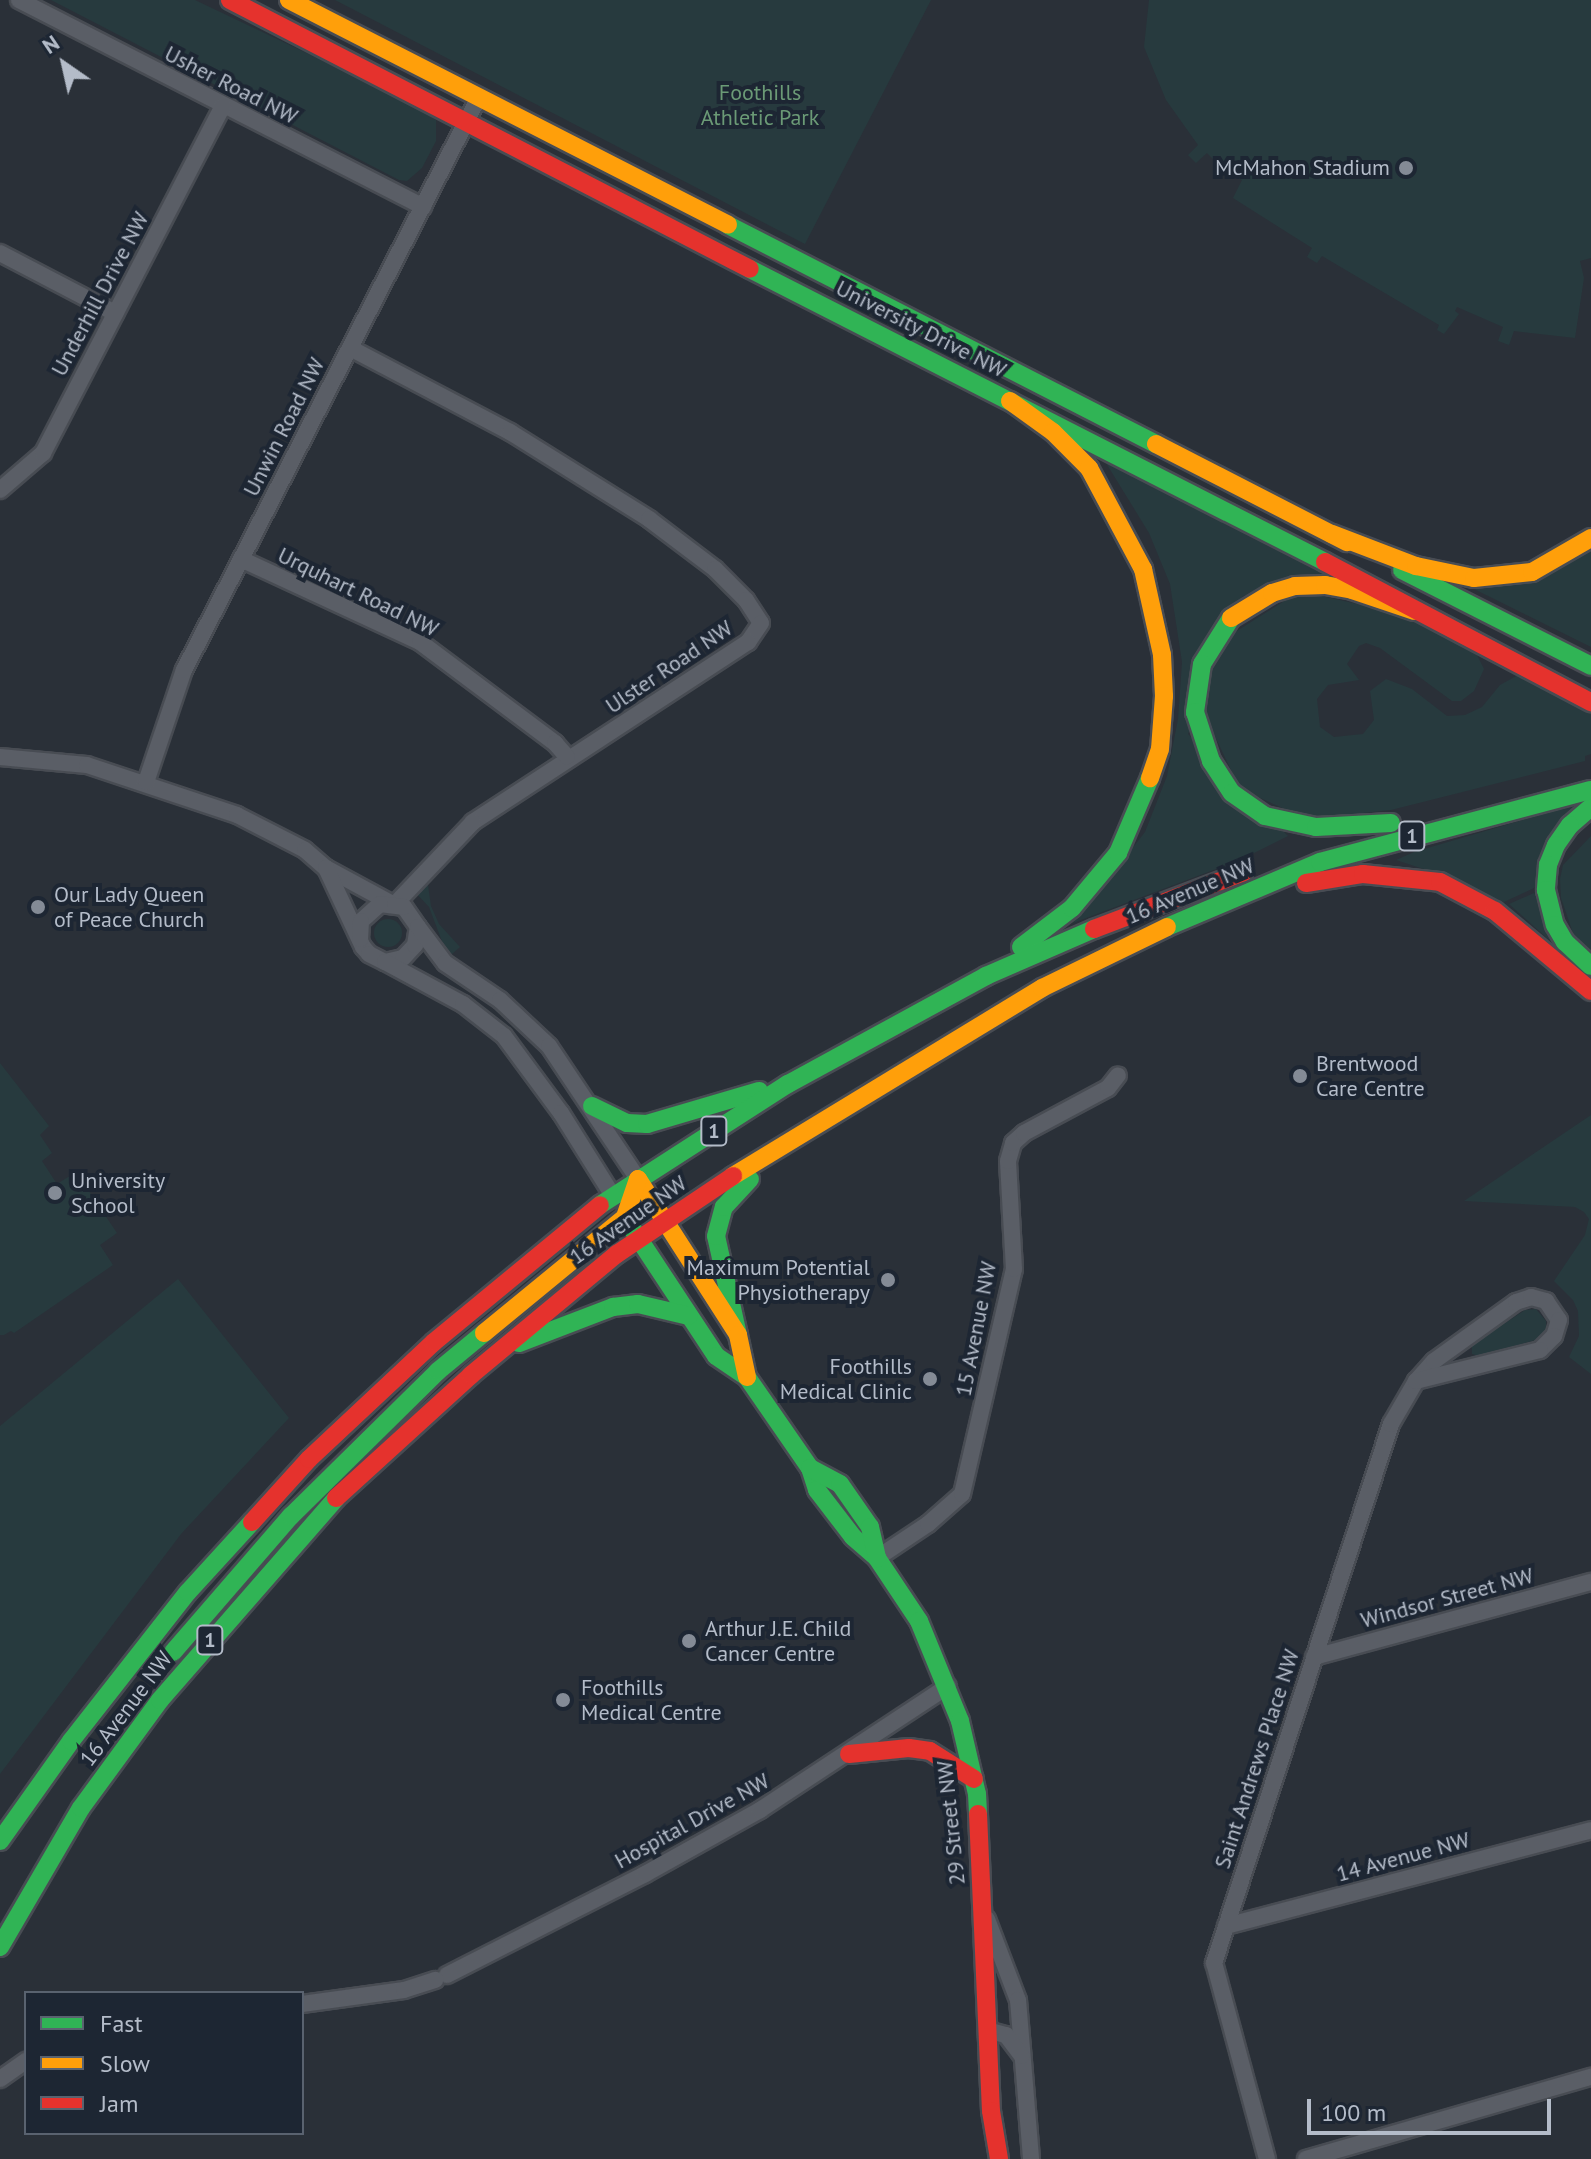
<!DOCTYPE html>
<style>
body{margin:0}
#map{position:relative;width:1591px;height:2159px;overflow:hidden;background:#2a3038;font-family:"PT Sans",sans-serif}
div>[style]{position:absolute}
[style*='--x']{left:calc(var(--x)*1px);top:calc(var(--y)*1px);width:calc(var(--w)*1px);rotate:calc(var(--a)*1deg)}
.green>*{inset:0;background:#273a3e}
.round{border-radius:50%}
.roads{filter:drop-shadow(2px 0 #484c53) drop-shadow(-2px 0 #484c53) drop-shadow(0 2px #484c53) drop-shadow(0 -2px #484c53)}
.street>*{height:16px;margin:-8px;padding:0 8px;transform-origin:8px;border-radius:8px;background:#5a5e66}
.fast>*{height:18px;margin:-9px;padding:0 9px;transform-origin:9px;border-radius:9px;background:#30b455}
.slow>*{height:18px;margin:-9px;padding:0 9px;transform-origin:9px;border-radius:9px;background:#ff9f0a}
.jam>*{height:18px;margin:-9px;padding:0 9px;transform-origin:9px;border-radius:9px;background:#e5322d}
.dots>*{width:22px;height:22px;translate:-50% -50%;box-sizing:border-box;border:4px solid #1d2633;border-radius:50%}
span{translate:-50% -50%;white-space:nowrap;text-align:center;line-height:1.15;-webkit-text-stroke:8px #1d2633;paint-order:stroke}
.shield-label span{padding:2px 6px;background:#1d2633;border:2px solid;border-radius:6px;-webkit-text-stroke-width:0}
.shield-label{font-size:20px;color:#b4bcc9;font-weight:700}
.street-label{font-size:22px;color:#b4bcc9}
.park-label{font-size:22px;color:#6b9a76}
.poi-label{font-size:22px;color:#b4bcc9}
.right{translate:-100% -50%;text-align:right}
.left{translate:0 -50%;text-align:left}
.legend{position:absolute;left:24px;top:1991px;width:280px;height:144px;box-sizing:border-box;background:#1d2633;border:2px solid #59626f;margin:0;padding:10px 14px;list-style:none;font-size:24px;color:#b4bcc9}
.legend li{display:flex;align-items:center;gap:16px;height:40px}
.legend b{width:40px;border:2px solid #59626f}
.north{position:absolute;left:24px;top:24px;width:80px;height:80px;-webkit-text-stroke:6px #1d2633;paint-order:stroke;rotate:326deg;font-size:22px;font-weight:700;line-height:32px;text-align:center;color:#b4bcc9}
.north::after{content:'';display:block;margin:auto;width:28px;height:36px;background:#b4bcc9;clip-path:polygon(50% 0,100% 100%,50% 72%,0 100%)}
.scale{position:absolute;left:1307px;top:2099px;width:244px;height:36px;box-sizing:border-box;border:4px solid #b4bcc9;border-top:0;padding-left:10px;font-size:24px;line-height:28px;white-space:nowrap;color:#b4bcc9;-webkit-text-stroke:6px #1d2633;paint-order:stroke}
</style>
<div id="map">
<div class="green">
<i style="clip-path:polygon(51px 0,195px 0,424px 109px,436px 120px,436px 141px,422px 168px,407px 181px,399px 180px)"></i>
<i style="clip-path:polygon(335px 0,931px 0,805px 244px)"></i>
<i style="clip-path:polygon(1149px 0,1591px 0,1591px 258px,1580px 261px,1584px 278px,1575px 338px,1514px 331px,1509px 345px,1498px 341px,1503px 327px,1457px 307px,1455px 311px,1459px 314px,1444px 334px,1437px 330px,1439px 325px,1322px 256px,1317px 263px,1307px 257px,1312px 248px,1233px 198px,1242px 180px,1227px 173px,1207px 153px,1196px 163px,1188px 155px,1198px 145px,1166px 100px,1144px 47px)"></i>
<i style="clip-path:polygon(1106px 463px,1335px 575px,1243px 596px,1188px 734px,1288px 836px,1240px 860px,1073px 923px,1145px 832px,1167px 776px,1178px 719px,1182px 662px,1170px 584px,1149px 533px)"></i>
<i style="clip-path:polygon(1591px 548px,1591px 647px,1470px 587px)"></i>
<i style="clip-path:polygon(1300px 591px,1397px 613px,1476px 653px,1484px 669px,1474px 691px,1461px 701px,1452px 701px,1380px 648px,1366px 643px,1359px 646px,1347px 664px,1359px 680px,1328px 685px,1317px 699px,1320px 727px,1334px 737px,1363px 734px,1374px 720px,1370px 691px,1386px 679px,1412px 689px,1447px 716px,1465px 715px,1482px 707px,1500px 685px,1518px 675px,1591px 709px,1591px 754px,1585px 756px,1585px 761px,1391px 810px,1307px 819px,1240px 789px,1201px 707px,1221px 641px)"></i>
<i style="clip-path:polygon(1580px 803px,1534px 888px,1504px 902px,1445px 876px,1396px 860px,1414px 852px)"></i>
<i style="clip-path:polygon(1591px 836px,1591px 956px,1576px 942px,1561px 898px,1560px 879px,1563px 865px)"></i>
<i style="clip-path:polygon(422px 885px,428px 885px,431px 906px,439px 924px,460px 947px,452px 954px,446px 952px,429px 907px,415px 892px)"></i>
<i style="clip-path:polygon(1534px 893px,1567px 956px,1509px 904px)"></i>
<i class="round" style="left:374px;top:919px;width:28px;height:28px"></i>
<i style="clip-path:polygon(0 1063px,49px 1126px,40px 1135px,52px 1153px,42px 1161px,57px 1184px,76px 1172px,117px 1233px,100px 1245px,113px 1265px,14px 1333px,11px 1331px,4px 1335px,0 1335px)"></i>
<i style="clip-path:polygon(1591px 1115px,1591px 1374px,1569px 1357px,1579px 1336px,1578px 1311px,1573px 1300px,1554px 1281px,1585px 1235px,1589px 1219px,1584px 1212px,1575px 1207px,1464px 1201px)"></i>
<i style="clip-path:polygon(178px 1279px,289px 1418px,181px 1534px,0 1774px,0 1426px)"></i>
<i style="clip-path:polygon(1536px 1309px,1546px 1321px,1546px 1331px,1539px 1339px,1479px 1356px,1472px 1354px,1472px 1345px,1525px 1310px)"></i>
</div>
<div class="roads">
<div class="street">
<i style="--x:19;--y:0;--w:454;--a:27.1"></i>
<i style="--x:0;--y:253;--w:130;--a:27.6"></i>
<i style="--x:350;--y:348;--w:181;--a:27.7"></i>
<i style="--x:510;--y:432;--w:164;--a:32"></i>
<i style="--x:649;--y:519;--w:83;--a:37.1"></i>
<i style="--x:715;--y:569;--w:44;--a:45"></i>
<i style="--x:746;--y:600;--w:27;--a:57"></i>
<i style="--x:761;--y:623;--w:23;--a:124"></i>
<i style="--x:748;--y:642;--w:329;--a:146.8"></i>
<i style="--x:473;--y:822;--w:112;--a:133.5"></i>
<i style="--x:0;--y:490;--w:57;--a:-40.7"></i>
<i style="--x:43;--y:453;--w:391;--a:-62.6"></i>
<i style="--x:241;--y:559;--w:197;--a:24.9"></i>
<i style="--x:420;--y:642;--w:169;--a:36.8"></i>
<i style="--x:555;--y:743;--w:18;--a:49"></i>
<i style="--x:0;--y:757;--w:87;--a:5.3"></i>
<i style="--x:87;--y:765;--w:158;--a:18.4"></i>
<i style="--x:237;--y:815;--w:76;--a:27.2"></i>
<i style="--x:305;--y:850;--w:28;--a:41"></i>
<i style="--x:326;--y:868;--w:72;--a:28.4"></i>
<i style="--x:146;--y:782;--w:118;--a:-71.3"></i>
<i style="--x:184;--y:670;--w:642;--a:-62.76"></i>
<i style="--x:326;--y:868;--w:87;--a:64.9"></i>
<i style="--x:363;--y:947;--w:9;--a:49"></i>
<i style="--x:369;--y:954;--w:18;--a:27"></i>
<i style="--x:385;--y:962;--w:18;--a:-13"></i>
<i style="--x:403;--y:958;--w:18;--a:-47"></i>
<i style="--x:415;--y:945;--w:18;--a:-81"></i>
<i style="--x:418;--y:927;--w:24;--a:-125"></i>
<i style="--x:404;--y:907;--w:24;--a:-173"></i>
<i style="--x:380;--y:904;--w:25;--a:138"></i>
<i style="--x:361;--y:921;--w:18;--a:93"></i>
<i style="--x:418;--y:927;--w:45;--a:53.1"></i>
<i style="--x:445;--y:963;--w:66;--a:33.9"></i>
<i style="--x:500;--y:1000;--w:67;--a:43.2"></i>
<i style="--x:549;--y:1046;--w:160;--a:56.2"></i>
<i style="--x:385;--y:962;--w:89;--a:28.3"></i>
<i style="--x:463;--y:1004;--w:52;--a:38"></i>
<i style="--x:504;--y:1036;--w:96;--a:53.5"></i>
<i style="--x:561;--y:1113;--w:98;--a:57.9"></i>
<i style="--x:877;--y:1558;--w:61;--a:-33.7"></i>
<i style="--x:928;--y:1524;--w:45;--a:-41.4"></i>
<i style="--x:962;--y:1494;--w:231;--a:-77"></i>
<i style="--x:1014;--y:1269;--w:108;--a:-93.2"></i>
<i style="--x:1008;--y:1161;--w:19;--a:-74"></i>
<i style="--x:1013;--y:1143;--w:15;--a:-42"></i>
<i style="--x:1024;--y:1133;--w:95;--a:-28.2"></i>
<i style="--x:1108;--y:1088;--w:16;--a:-52"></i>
<i style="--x:1314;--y:1657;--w:287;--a:-15.2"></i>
<i style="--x:987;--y:1919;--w:87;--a:69.1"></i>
<i style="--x:1018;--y:2000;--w:160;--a:85.3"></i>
<i style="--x:1226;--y:1926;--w:377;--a:-14.7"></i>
<i style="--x:447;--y:1975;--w:222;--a:-27"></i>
<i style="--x:645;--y:1874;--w:132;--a:-29.1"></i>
<i style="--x:760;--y:1810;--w:225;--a:-33.4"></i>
<i style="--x:302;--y:2004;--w:103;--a:-7.8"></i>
<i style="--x:404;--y:1990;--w:33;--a:-18"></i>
<i style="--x:987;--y:2030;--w:20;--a:15"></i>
<i style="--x:1006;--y:2035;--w:26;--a:53"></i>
<i style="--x:0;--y:2079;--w:32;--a:-35"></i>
<i style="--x:1267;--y:2159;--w:203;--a:-105.1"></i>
<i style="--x:1214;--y:1963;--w:567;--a:-71.82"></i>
<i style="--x:1391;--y:1424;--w:50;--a:-59.8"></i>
<i style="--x:1416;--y:1381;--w:27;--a:-48"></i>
<i style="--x:1434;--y:1361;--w:101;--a:-35.7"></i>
<i style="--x:1516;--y:1302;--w:16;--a:-18"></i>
<i style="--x:1531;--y:1297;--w:16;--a:15"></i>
<i style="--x:1546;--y:1301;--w:23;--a:56"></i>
<i style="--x:1559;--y:1320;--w:17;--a:107"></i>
<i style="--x:1554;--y:1336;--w:20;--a:135"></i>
<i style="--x:1540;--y:1350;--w:128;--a:166"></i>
<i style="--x:1306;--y:2159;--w:297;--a:-16.1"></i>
</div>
<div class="fast">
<i style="--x:728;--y:225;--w:481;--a:27.1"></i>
<i style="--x:750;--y:269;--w:645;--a:27"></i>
<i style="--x:1402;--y:570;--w:212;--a:26.9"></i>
<i style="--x:1231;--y:618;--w:54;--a:122.2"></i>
<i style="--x:1202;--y:664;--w:49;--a:98.3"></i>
<i style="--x:1195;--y:712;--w:52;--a:71.9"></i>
<i style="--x:1211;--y:761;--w:38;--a:57"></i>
<i style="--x:1232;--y:793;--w:40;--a:34.9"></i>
<i style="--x:1265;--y:816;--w:52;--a:12.2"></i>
<i style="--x:1316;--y:827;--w:75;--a:-3.1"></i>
<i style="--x:1591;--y:807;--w:28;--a:139"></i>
<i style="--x:1570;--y:825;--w:24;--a:125"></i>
<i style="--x:1556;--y:845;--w:22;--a:112"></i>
<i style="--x:1548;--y:865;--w:25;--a:95"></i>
<i style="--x:1546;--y:890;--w:36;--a:76"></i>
<i style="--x:1555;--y:925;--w:20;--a:60"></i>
<i style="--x:1565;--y:942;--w:35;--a:43"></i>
<i style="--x:1167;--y:927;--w:166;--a:-23"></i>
<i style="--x:1320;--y:862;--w:280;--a:-14.9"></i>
<i style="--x:1021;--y:947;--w:64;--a:-37.4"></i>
<i style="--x:1072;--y:908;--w:72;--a:-50.1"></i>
<i style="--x:1118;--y:853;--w:82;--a:-66.9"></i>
<i style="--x:592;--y:1106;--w:39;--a:26"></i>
<i style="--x:627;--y:1123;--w:20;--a:3"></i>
<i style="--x:647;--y:1124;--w:117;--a:-16.4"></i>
<i style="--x:600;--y:1205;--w:224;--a:-32.8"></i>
<i style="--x:788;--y:1084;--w:226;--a:-28.6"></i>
<i style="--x:986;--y:976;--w:118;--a:-23.5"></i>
<i style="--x:631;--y:1227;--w:154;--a:56.6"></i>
<i style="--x:716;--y:1356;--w:37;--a:34"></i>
<i style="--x:747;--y:1377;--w:111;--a:55.3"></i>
<i style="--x:810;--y:1468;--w:23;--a:72"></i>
<i style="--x:817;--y:1490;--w:59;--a:52.5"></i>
<i style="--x:853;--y:1537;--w:32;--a:41"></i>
<i style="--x:877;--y:1558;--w:76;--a:56.3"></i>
<i style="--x:919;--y:1621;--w:108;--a:67.7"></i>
<i style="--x:960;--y:1721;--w:75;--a:76.9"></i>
<i style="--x:977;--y:1794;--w:20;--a:87"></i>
<i style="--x:738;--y:1335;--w:101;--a:-102.5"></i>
<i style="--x:716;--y:1236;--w:30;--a:-75"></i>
<i style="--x:724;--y:1207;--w:38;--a:-47"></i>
<i style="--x:519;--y:1343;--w:101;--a:-21"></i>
<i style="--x:613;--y:1307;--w:25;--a:-7"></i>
<i style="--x:638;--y:1304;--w:52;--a:13.2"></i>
<i style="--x:810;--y:1468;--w:34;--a:28"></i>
<i style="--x:840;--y:1484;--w:52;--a:55.1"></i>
<i style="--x:870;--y:1527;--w:32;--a:77"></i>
<i style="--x:173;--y:1652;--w:180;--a:-49.1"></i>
<i style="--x:291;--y:1516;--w:206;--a:-44.6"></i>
<i style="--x:438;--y:1371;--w:60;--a:-39.6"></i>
<i style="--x:0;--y:1841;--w:123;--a:-54.6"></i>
<i style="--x:71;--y:1741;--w:189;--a:-51.9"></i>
<i style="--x:188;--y:1592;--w:95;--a:-47.6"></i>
<i style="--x:0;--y:1947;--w:161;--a:-59.8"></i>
<i style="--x:81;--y:1808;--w:134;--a:-53.8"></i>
<i style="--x:160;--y:1700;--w:268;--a:-48.9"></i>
</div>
<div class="slow">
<i style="--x:289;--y:0;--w:493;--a:27.1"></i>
<i style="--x:1010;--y:401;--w:53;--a:35.8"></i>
<i style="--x:1053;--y:432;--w:51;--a:45"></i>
<i style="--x:1089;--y:468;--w:115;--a:61.9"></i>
<i style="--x:1143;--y:569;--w:88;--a:77.5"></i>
<i style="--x:1162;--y:655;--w:41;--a:87.2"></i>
<i style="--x:1164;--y:696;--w:53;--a:94.3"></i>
<i style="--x:1160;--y:749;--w:31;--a:109"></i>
<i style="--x:1156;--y:444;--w:215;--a:27.2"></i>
<i style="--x:1332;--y:534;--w:90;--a:20.9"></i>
<i style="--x:1416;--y:566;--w:59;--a:11.7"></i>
<i style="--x:1474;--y:578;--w:58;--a:-5.9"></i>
<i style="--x:1532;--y:572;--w:68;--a:-30"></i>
<i style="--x:1231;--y:618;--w:48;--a:-31.4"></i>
<i style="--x:1272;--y:593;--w:24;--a:-17"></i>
<i style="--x:1295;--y:586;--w:30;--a:-2"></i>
<i style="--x:1325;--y:585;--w:27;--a:10"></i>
<i style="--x:1352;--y:590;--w:65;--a:18.7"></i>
<i style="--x:733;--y:1176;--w:362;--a:-31.3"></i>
<i style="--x:1042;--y:988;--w:139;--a:-26"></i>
<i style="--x:638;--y:1179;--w:185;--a:57.3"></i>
<i style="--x:738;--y:1335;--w:43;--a:77.9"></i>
<i style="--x:484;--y:1333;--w:183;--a:-39.4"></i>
<i style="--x:625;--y:1217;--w:40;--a:-71.1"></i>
</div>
<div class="jam">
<i style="--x:230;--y:0;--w:585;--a:27.35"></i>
<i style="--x:1325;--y:562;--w:301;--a:27.8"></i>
<i style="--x:1306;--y:883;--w:58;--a:-9"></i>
<i style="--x:1363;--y:874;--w:77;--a:5.9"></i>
<i style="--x:1440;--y:882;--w:62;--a:27.8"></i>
<i style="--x:1495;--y:911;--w:125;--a:39.8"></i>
<i style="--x:1094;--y:929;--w:160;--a:-20.8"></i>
<i style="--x:336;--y:1498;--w:183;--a:-42.3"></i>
<i style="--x:471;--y:1375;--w:190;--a:-39.7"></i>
<i style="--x:617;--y:1254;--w:140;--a:-33.9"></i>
<i style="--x:252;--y:1522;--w:85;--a:-47.9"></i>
<i style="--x:309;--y:1459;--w:171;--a:-43.1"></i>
<i style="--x:434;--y:1342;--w:215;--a:-39.5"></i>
<i style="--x:849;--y:1754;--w:60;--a:-5.7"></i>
<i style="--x:909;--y:1748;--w:21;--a:8"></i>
<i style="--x:930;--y:1751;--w:52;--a:32.5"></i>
<i style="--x:978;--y:1814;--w:297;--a:87.5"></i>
<i style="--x:991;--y:2111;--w:49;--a:80.5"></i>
</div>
</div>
<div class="dots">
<i style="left:1406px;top:168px;background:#848b96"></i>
<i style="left:38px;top:907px;background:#848b96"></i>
<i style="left:1300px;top:1076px;background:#848b96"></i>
<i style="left:55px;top:1193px;background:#848b96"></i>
<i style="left:888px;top:1280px;background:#848b96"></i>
<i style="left:930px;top:1379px;background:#848b96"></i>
<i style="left:689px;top:1641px;background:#848b96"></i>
<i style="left:563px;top:1700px;background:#848b96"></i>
</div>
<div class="shield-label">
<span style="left:1412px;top:836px">1</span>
<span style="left:714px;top:1131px">1</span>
<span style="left:210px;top:1640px">1</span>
</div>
<div class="street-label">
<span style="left:231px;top:85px;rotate:27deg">Usher Road NW</span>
<span style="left:100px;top:294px;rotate:-62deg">Underhill Drive NW</span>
<span style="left:921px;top:329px;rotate:27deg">University Drive NW</span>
<span style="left:284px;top:427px;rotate:-63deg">Unwin Road NW</span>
<span style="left:358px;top:592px;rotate:26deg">Urquhart Road NW</span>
<span style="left:669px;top:667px;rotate:-34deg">Ulster Road NW</span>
<span style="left:1190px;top:891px;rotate:-23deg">16 Avenue NW</span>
<span style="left:628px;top:1220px;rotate:-35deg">16 Avenue NW</span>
<span style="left:976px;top:1329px;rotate:-79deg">15 Avenue NW</span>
<span style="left:1447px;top:1598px;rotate:-15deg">Windsor Street NW</span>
<span style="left:126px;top:1709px;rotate:-53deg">16 Avenue NW</span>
<span style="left:1257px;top:1759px;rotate:-72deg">Saint Andrews Place NW</span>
<span style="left:692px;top:1821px;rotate:-29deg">Hospital Drive NW</span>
<span style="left:951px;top:1823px;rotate:-96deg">29 Street NW</span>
<span style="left:1403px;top:1857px;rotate:-15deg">14 Avenue NW</span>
</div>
<div class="park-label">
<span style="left:760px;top:105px">Foothills<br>Athletic Park</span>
</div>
<div class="poi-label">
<span class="right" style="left:1390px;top:168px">McMahon Stadium</span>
<span class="left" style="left:54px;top:907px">Our Lady Queen<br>of Peace Church</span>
<span class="left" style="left:1316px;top:1076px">Brentwood<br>Care Centre</span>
<span class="left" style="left:71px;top:1193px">University<br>School</span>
<span class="right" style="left:870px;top:1280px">Maximum Potential<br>Physiotherapy</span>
<span class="right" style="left:912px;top:1379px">Foothills<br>Medical Clinic</span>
<span class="left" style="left:705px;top:1641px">Arthur J.E. Child<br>Cancer Centre</span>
<span class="left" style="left:581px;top:1700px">Foothills<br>Medical Centre</span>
</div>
<ul class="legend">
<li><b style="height:10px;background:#30b455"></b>Fast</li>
<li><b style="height:10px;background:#ff9f0a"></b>Slow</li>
<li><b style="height:10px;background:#e5322d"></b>Jam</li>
</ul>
<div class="north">N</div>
<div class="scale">100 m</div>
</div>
